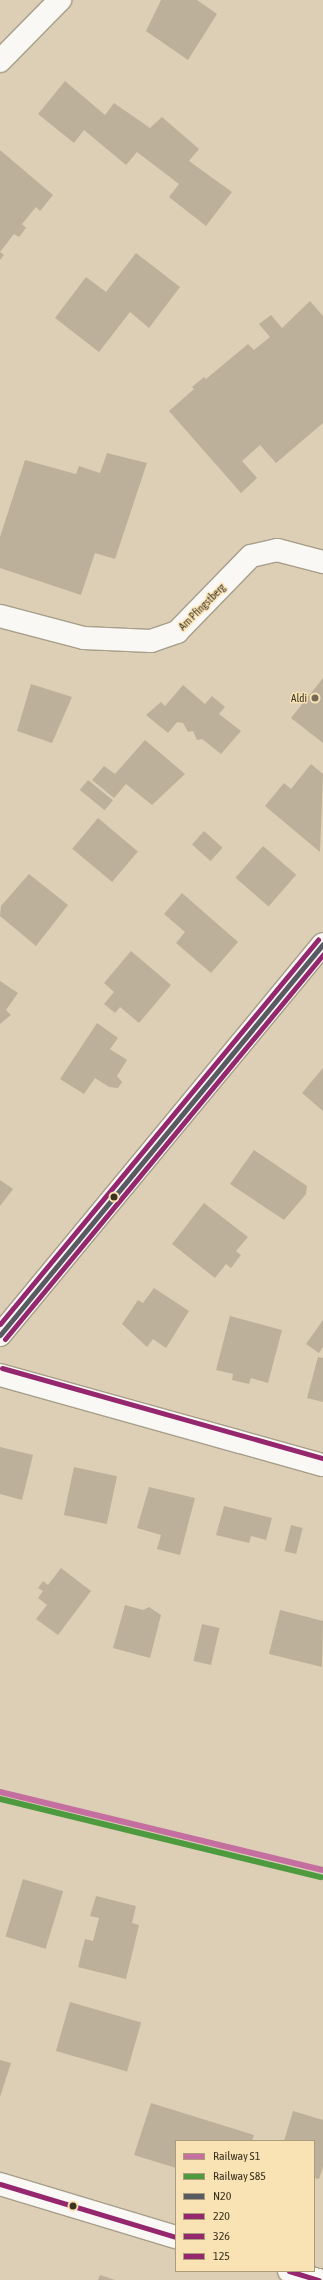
<!DOCTYPE html>
<style>
body{margin:0}
#map{position:relative;width:323px;height:2280px;overflow:hidden;background:#dccfb6;font-family:"Asap Condensed",sans-serif}
div>[style]{position:absolute}
[style*='--x']{left:calc(var(--x)*1px);top:calc(var(--y)*1px);width:calc(var(--w)*1px);rotate:calc(var(--a)*1deg)}
.building>*{inset:0;background:#bcb09a;transform-origin:0 0}
.roads{filter:drop-shadow(1px 0 #a79e8a) drop-shadow(-1px 0 #a79e8a) drop-shadow(0 1px #a79e8a) drop-shadow(0 -1px #a79e8a)}
.minor>*{height:22px;margin:-11px;padding:0 11px;transform-origin:11px;border-radius:11px;background:#faf8f4}
.bus-1>*{height:5px;margin:-2.5px;padding:0 2.5px;transform-origin:2.5px;border-radius:2.5px;background:#595b62}
.bus-2>*{height:5px;margin:-2.5px;padding:0 2.5px;transform-origin:2.5px;border-radius:2.5px;background:#95276e}
.bus-3>*{height:5px;margin:-2.5px;padding:0 2.5px;transform-origin:2.5px;border-radius:2.5px;background:#95276e}
.bus-4>*{height:5px;margin:-2.5px;padding:0 2.5px;transform-origin:2.5px;border-radius:2.5px;background:#95276e}
.rail-1>*{height:6px;margin:-3px;padding:0 3px;transform-origin:3px;border-radius:3px;background:#c56ea0}
.rail-2>*{height:6px;margin:-3px;padding:0 3px;transform-origin:3px;border-radius:3px;background:#4e9a3f}
.dots>*{width:11px;height:11px;translate:-50% -50%;box-sizing:border-box;border:2px solid #f9e2b4;border-radius:50%}
span{translate:-50% -50%;white-space:nowrap;text-align:center;line-height:1.15;-webkit-text-stroke:3px #f9e2b4;paint-order:stroke}
.street-label{font-size:11px;color:#3c3421}
.poi-label{font-size:11px;color:#3c3421}
.right{translate:-100% -50%;text-align:right}
.legend{position:absolute;left:175px;top:2140px;width:140px;height:132px;box-sizing:border-box;background:#f9e2b4;border:1px solid #ad9c79;margin:0;padding:5px 7px;list-style:none;font-size:12px;color:#3c3421}
.legend li{display:flex;align-items:center;gap:8px;height:20px}
.legend b{width:20px;border:1px solid #ad9c79}
</style>
<div id="map">
<div class="building">
<i style="clip-path:polygon(161px 0,197px 0,217px 14px,188px 60px,146px 31px)"></i>
<i style="clip-path:polygon(65px 81px,105px 115px,114px 103px,150px 128px,162px 117px,199px 149px,189px 161px,232px 192px,206px 226px,169px 197px,179px 184px,137px 152px,126px 165px,84px 130px,74px 143px,38px 114px)"></i>
<i style="clip-path:polygon(0 150px,53px 195px,40px 211px,36px 207px,22px 224px,26px 228px,19px 237px,14px 234px,0 252px,4px 255px,0 260px)"></i>
<i style="clip-path:polygon(136px 253px,180px 287px,149px 328px,130px 312px,99px 352px,55px 318px,86px 277px,106px 292px)"></i>
<i style="clip-path:polygon(310px 301px,323px 316px,323px 423px,276px 463px,260px 445px,242px 461px,257px 478px,241px 493px,169px 411px,194px 389px,192px 387px,204px 377px,206px 379px,248px 344px,254px 350px,270px 337px,259px 324px,271px 315px,282px 328px)"></i>
<i style="clip-path:polygon(107px 453px,147px 463px,115px 559px,95px 553px,81px 595px,0 568px,0 537px,25px 460px,76px 474px,79px 466px,100px 473px)"></i>
<i style="clip-path:polygon(323px 678px,323px 743px,291px 718px)"></i>
<i style="clip-path:polygon(31px 684px,72px 697px,52px 743px,17px 731px)"></i>
<i style="clip-path:polygon(183px 685px,205px 704px,212px 696px,225px 707px,219px 714px,241px 731px,221px 754px,202px 739px,197px 740px,193px 731px,188px 732px,183px 723px,177px 722px,168px 733px,146px 715px,161px 702px,165px 706px)"></i>
<i style="clip-path:polygon(145px 740px,185px 774px,152px 805px,126px 784px,114px 798px,92px 780px,104px 766px,115px 774px)"></i>
<i style="clip-path:polygon(311px 764px,323px 774px,320px 852px,265px 806px,284px 783px,291px 789px)"></i>
<i style="left:88px;top:780px;width:32px;height:13px;rotate:39deg"></i>
<i style="left:98px;top:818px;width:52px;height:40px;rotate:40deg"></i>
<i style="left:204px;top:831px;width:25px;height:18px;rotate:42deg"></i>
<i style="left:263px;top:846px;width:44px;height:42px;rotate:41deg"></i>
<i style="clip-path:polygon(29px 874px,68px 905px,36px 946px,0 916px,1px 906px)"></i>
<i style="clip-path:polygon(182px 893px,238px 942px,211px 973px,176px 943px,185px 932px,164px 914px)"></i>
<i style="clip-path:polygon(131px 951px,171px 985px,139px 1023px,120px 1007px,115px 1013px,104px 1004px,114px 992px,104px 983px)"></i>
<i style="clip-path:polygon(0 981px,18px 993px,6px 1010px,11px 1015px,0 1024px)"></i>
<i style="clip-path:polygon(97px 1023px,118px 1038px,110px 1049px,127px 1060px,117px 1076px,122px 1082px,118px 1088px,109px 1087px,95px 1078px,84px 1094px,60px 1079px)"></i>
<i style="clip-path:polygon(323px 1068px,323px 1111px,302px 1093px)"></i>
<i style="clip-path:polygon(254px 1150px,307px 1186px,306px 1194px,284px 1220px,230px 1184px)"></i>
<i style="clip-path:polygon(0 1180px,13px 1189px,0 1206px)"></i>
<i style="clip-path:polygon(204px 1203px,248px 1237px,236px 1251px,241px 1255px,231px 1268px,226px 1264px,215px 1278px,172px 1244px)"></i>
<i style="clip-path:polygon(154px 1288px,189px 1311px,166px 1348px,153px 1339px,147px 1347px,122px 1324px,138px 1300px,143px 1303px)"></i>
<i style="clip-path:polygon(230px 1316px,282px 1330px,268px 1383px,251px 1378px,249px 1384px,232px 1380px,233px 1374px,216px 1370px)"></i>
<i style="clip-path:polygon(323px 1320px,323px 1347px,319px 1353px,306px 1344px)"></i>
<i style="clip-path:polygon(318px 1357px,323px 1358px,323px 1402px,307px 1398px)"></i>
<i style="clip-path:polygon(0 1447px,33px 1455px,22px 1500px,0 1494px)"></i>
<i style="left:74px;top:1467px;width:44px;height:49px;rotate:12deg"></i>
<i style="clip-path:polygon(149px 1487px,195px 1498px,180px 1555px,157px 1549px,161px 1535px,137px 1528px)"></i>
<i style="clip-path:polygon(224px 1506px,272px 1518px,266px 1540px,251px 1536px,249px 1543px,216px 1535px)"></i>
<i style="left:291px;top:1525px;width:12px;height:27px;rotate:14deg"></i>
<i style="clip-path:polygon(61px 1568px,91px 1591px,58px 1635px,36px 1619px,47px 1605px,38px 1598px,43px 1591px,38px 1588px,43px 1581px,48px 1585px)"></i>
<i style="clip-path:polygon(125px 1605px,143px 1610px,149px 1607px,161px 1615px,150px 1658px,113px 1648px)"></i>
<i style="clip-path:polygon(280px 1610px,323px 1621px,322px 1667px,269px 1654px)"></i>
<i style="left:202px;top:1624px;width:18px;height:38px;rotate:13deg"></i>
<i style="left:23px;top:1879px;width:42px;height:60px;rotate:17deg"></i>
<i style="clip-path:polygon(96px 1896px,136px 1906px,132px 1923px,139px 1925px,126px 1979px,78px 1967px,85px 1939px,93px 1941px,99px 1918px,90px 1916px)"></i>
<i style="left:70px;top:2002px;width:74px;height:51px;rotate:16deg"></i>
<i style="clip-path:polygon(0 2060px,11px 2063px,0 2097px)"></i>
<i style="clip-path:polygon(151px 2103px,254px 2135px,252px 2141px,176px 2141px,176px 2168px,134px 2155px)"></i>
<i style="clip-path:polygon(293px 2111px,323px 2120px,323px 2167px,319px 2179px,314px 2178px,314px 2141px,284px 2141px)"></i>
<i style="clip-path:polygon(100px 2275px,115px 2280px,98px 2280px)"></i>
</div>
<div class="roads">
<div class="minor">
<i style="--x:0;--y:61;--w:86;--a:-45.5"></i>
<i style="--x:0;--y:616;--w:87;--a:14.7"></i>
<i style="--x:84;--y:638;--w:67;--a:2.6"></i>
<i style="--x:151;--y:641;--w:28;--a:-19"></i>
<i style="--x:177;--y:632;--w:106;--a:-45.8"></i>
<i style="--x:251;--y:556;--w:27;--a:-13"></i>
<i style="--x:277;--y:550;--w:48;--a:14.6"></i>
<i style="--x:0;--y:1335;--w:507;--a:-50.44"></i>
<i style="--x:0;--y:1375;--w:335;--a:15.6"></i>
<i style="--x:0;--y:2184;--w:184;--a:16.8"></i>
<i style="--x:289;--y:2271;--w:31;--a:17"></i>
</div>
</div>
<div class="bus-1">
<i style="--x:0;--y:1335;--w:507;--a:-50.44"></i>
</div>
<div class="bus-2">
<i style="--x:5;--y:1339;--w:499;--a:-50.4"></i>
</div>
<div class="bus-3">
<i style="--x:0;--y:1324;--w:499;--a:-50.4"></i>
<i style="--x:2;--y:1368;--w:333;--a:15.7"></i>
</div>
<div class="bus-4">
<i style="--x:0;--y:2184;--w:184;--a:16.8"></i>
<i style="--x:289;--y:2271;--w:31;--a:17"></i>
</div>
<div class="rail-1">
<i style="--x:0;--y:1792;--w:332;--a:13.6"></i>
</div>
<div class="rail-2">
<i style="--x:0;--y:1799;--w:330;--a:13.7"></i>
</div>
<div class="dots">
<i style="left:315px;top:698px;background:#746a55"></i>
<i style="left:114px;top:1197px;background:#3c3421"></i>
<i style="left:73px;top:2206px;background:#3c3421"></i>
</div>
<div class="street-label">
<span style="left:202px;top:607px;rotate:-45deg">Am Pfingstberg</span>
</div>
<div class="poi-label">
<span class="right" style="left:307px;top:698px">Aldi</span>
</div>
<ul class="legend">
<li><b style="height:5px;background:#c56ea0"></b>Railway S1</li>
<li><b style="height:5px;background:#4e9a3f"></b>Railway S85</li>
<li><b style="height:5px;background:#595b62"></b>N20</li>
<li><b style="height:5px;background:#95276e"></b>220</li>
<li><b style="height:5px;background:#95276e"></b>326</li>
<li><b style="height:5px;background:#95276e"></b>125</li>
</ul>
</div>
